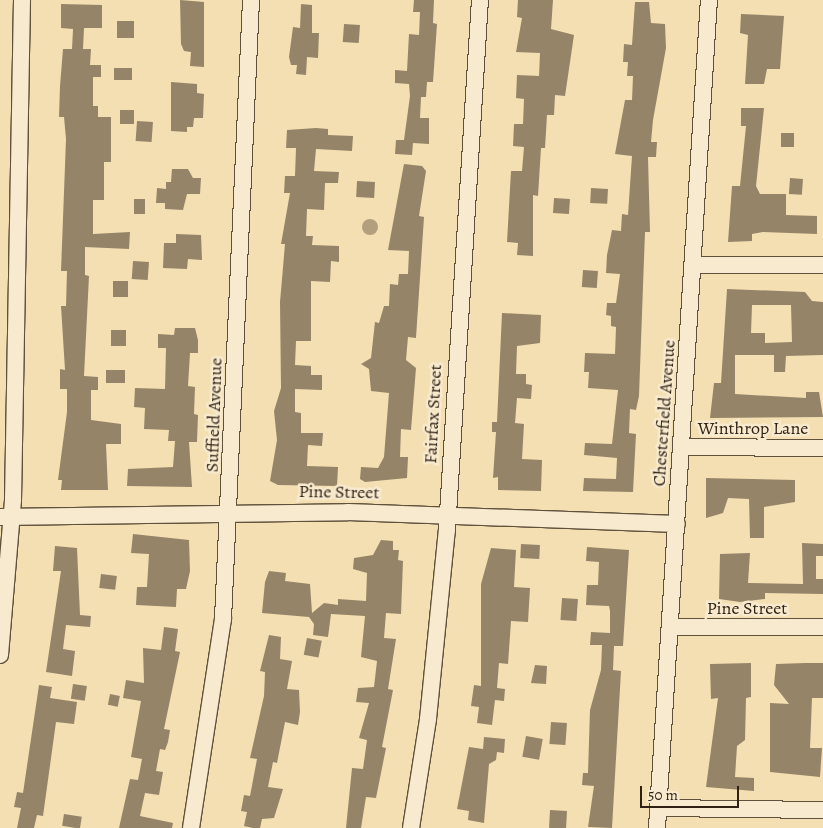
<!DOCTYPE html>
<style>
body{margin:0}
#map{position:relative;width:823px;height:828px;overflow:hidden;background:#f4dfb3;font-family:Alegreya,serif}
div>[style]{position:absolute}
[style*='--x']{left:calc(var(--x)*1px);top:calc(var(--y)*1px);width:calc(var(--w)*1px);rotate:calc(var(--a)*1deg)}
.water>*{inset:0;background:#b19f7d}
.round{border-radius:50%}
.building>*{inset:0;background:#958467;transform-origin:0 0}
.roads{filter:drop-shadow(1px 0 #60513c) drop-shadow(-1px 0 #60513c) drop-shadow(0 1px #60513c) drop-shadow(0 -1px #60513c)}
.minor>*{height:16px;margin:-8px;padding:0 8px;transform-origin:8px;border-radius:8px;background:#f8eace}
span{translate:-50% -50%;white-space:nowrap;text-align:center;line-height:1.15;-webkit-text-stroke:5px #f8eace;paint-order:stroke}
.street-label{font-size:18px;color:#2f2215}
.scale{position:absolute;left:640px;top:786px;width:99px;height:22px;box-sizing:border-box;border:2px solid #2f2215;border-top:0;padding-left:6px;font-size:15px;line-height:18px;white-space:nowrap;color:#2f2215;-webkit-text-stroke:4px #f8eace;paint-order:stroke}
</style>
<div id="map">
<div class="water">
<i class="round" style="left:362px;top:219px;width:16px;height:16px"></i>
</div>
<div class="building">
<i style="clip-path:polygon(180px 0,204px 2px,204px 67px,190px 66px,191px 52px,184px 51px,181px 44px)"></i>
<i style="clip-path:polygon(414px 0,434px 0,433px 23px,437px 24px,433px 82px,427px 82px,426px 97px,421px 97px,420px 118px,429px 118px,429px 144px,413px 143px,412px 155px,395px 154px,396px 140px,404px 140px,410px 96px,409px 84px,395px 83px,395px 70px,407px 71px,409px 34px,419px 35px,420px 12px,413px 12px)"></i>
<i style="clip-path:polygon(518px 0,553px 0,551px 29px,574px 35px,565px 96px,555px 95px,554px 115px,547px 115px,545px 148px,541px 148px,538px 196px,533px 195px,533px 256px,517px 255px,518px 243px,507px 242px,511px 171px,522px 171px,524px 147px,513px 146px,514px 124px,523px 124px,524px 99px,516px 98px,517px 75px,539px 76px,540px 53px,516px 52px,522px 18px,517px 17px)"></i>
<i style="clip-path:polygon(635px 2px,649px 2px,651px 23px,665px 24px,666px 48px,653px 120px,651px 142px,657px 142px,656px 157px,648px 157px,650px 232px,645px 232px,639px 396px,636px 410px,630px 409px,629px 433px,636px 434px,633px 492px,583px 491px,584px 478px,616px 479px,617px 458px,584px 455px,585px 443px,612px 444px,618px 390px,588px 388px,589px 372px,584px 372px,585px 353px,615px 354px,616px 327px,611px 326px,611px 316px,606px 315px,607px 303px,616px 303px,620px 274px,606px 273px,607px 255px,612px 230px,621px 231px,622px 214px,628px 215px,632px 156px,615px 154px,625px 100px,632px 100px,633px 76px,627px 76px,628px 62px,623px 62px,624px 44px,632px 45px)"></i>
<i style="clip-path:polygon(61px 4px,102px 5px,102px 28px,84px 28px,83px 49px,91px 49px,90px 65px,101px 65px,101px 77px,93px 77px,93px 106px,98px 106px,98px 117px,111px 117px,111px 162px,104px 162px,104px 200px,93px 200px,93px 234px,130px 232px,129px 249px,85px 247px,85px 275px,89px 276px,84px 376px,98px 377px,98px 390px,91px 390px,91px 420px,121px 424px,121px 444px,106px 444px,108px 490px,61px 490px,62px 480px,58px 480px,67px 412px,67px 389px,60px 389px,60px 369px,65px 370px,61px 306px,66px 306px,67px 271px,61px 271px,66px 139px,64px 117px,59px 117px,60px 86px,63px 49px,72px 49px,73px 29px,61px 28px)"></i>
<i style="clip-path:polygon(301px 4px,312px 5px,312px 33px,319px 33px,318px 58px,307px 57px,306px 75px,296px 74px,297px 65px,291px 65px,289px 57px,293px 27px,300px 28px)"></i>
<i style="clip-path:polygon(741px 14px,784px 16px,780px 69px,767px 69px,764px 84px,745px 84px,748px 35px,740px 33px)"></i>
<i style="left:117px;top:21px;width:17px;height:17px"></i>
<i style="left:344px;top:24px;width:16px;height:18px;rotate:4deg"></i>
<i style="left:114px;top:68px;width:18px;height:12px"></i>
<i style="clip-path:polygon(171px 82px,197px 84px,197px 93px,204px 94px,203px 118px,194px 118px,193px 127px,187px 127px,187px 132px,171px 131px)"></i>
<i style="clip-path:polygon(741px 108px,764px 108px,756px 186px,760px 194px,786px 194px,786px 215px,817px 216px,817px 234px,763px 232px,752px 234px,752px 241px,728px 242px,732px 186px,740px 186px,746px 126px,741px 126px)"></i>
<i style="left:120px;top:110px;width:14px;height:14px"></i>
<i style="left:137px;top:121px;width:16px;height:20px;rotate:4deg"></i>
<i style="clip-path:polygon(316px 128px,328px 129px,328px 135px,353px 136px,352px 151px,316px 149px,314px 171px,339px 172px,338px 183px,325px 183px,324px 210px,307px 209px,306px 236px,313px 236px,312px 245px,339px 246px,339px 262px,331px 261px,330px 282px,311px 281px,311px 341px,296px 341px,295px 365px,311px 366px,311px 375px,322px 375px,322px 390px,295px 389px,295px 412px,301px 413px,301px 433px,323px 433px,322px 446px,308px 445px,307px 466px,338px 467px,337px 486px,278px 485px,270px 481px,277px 440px,274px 411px,281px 388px,280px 302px,285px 244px,281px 244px,290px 193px,284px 193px,285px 176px,295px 176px,296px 148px,286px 148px,287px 130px)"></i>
<i style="left:781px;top:133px;width:13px;height:14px"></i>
<i style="clip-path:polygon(404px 164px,422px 166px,426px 171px,419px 216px,424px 217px,416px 338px,408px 337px,406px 360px,416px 368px,411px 430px,401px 429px,400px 457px,408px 457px,407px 478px,365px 482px,360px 479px,361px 467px,378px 468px,384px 457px,389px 393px,371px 391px,369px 369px,361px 364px,371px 358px,375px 322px,379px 323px,384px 306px,389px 306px,390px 284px,398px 285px,399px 274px,408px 274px,409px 251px,388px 250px)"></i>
<i style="clip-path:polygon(172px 169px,188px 169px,193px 178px,201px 178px,200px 194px,187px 194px,183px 210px,165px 209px,165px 203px,156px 203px,157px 188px,166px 189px,166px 182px,171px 182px)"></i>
<i style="left:790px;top:178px;width:13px;height:16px;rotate:4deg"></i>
<i style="left:357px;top:181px;width:18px;height:16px;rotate:3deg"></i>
<i style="left:591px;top:188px;width:17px;height:15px;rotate:3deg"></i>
<i style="left:554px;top:198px;width:16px;height:15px;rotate:4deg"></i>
<i style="left:134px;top:199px;width:11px;height:15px"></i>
<i style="clip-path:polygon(176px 234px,201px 235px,202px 260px,188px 259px,187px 269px,163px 268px,164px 243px,176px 243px)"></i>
<i style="left:133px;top:261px;width:16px;height:18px;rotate:4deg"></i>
<i style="left:583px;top:270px;width:15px;height:17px;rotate:4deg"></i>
<i style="left:113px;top:281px;width:15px;height:16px"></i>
<i style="clip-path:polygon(evenodd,727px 289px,805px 292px,812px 301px,823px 302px,823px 355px,786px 356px,785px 372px,774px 372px,774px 355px,735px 355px,735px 394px,806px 398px,806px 392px,819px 392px,823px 417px,710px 418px,714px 383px,721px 383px,727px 289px,752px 305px,791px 305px,792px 342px,765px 343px,765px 333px,751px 333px,752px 305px)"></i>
<i style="clip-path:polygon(502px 313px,541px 315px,540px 343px,517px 346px,516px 374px,526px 374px,526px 384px,532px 385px,531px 399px,517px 398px,515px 423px,524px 424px,522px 459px,542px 460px,541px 491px,498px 490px,498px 477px,493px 478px,496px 432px,492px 432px,492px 422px,497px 422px)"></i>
<i style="clip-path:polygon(175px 328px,195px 328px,198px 340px,198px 353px,190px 353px,188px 386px,195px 387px,194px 414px,198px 415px,197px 442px,189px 442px,192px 487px,127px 486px,128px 469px,173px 467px,175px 441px,168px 441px,169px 430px,144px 429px,145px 408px,134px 407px,135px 388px,165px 389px,166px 348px,158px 348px,158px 334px,174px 335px)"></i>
<i style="left:111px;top:330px;width:15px;height:16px"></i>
<i style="left:106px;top:370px;width:19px;height:13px"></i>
<i style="clip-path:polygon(706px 478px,795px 480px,795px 502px,764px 507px,764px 538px,750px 538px,749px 499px,728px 498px,723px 513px,706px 518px)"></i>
<i style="clip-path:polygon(133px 534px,189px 540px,190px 571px,186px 589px,177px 589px,176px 607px,136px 605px,137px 587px,147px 587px,149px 554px,131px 553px)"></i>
<i style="clip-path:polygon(381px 540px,393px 541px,393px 550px,399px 550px,398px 560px,403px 561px,401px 614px,386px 613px,384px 638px,396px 639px,388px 689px,393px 690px,382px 747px,386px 748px,376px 798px,366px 797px,361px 828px,346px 828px,352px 768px,363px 769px,367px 740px,359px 738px,369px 703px,356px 702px,358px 688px,374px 687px,377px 661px,361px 657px,365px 616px,331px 614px,328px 637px,313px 635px,314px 624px,309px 617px,262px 613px,265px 582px,269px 571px,286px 573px,285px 581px,310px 584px,312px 613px,324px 603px,338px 605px,338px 599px,366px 601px,367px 573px,353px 569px,354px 558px,373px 555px)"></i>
<i style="clip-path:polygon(802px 543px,823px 544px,823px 556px,816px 556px,816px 579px,823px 579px,823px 594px,765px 593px,765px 599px,740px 602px,719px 599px,720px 554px,750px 553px,748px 583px,803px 584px)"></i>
<i style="left:521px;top:544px;width:19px;height:14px;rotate:3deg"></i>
<i style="clip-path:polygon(55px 546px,77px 548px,80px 615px,91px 616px,90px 627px,66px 625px,63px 649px,75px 651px,72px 676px,46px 672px,61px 571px,53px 571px)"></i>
<i style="clip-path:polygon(587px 547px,629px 550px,623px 646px,614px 646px,613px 670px,621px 671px,612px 828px,588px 827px,594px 786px,582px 785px,583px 773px,588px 773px,590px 710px,601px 670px,602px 645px,590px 645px,591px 632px,610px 633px,610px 611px,609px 606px,586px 605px,587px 585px,598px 585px,599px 562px,586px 561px)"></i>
<i style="clip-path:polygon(491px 548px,516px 550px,514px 587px,530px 588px,528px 622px,511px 621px,508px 664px,499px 663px,497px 688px,505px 689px,504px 701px,495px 700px,492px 725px,477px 723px,479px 707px,471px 706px,474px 685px,481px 686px,481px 584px)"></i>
<i style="left:101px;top:574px;width:16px;height:14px;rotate:7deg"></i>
<i style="left:562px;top:598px;width:16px;height:22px;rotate:4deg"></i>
<i style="clip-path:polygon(164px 627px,178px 629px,175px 651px,180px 652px,164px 729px,170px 730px,168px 742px,165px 750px,160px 749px,156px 771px,163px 772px,159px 795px,145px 793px,140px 816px,173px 823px,172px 828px,119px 828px,130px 779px,138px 780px,142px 759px,131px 757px,141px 701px,123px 698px,126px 680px,144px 683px,143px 648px,161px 650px)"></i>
<i style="clip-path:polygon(269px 635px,281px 637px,280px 659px,292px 661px,287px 689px,299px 690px,300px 712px,298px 725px,285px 722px,277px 763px,273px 762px,268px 787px,283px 789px,274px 818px,262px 819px,260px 828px,253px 828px,244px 826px,247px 812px,241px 811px,244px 795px,250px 796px,257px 759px,250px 758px,264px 696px,265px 672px,260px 671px)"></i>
<i style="left:307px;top:638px;width:15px;height:17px;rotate:11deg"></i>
<i style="clip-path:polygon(751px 663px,751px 697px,746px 698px,745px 740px,737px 746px,735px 777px,754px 778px,754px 791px,706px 787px,718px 698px,711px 699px,710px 664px)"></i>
<i style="clip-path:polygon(805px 663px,823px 663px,823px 698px,812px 698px,810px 748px,822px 748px,820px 777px,770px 772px,770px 703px,789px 704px,774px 685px,776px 664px)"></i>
<i style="clip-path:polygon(535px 665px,547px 666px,546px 684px,531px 683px)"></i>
<i style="left:73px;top:684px;width:14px;height:15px;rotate:8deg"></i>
<i style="clip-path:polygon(39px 685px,52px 687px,50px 698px,77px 702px,74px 724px,56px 722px,43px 816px,37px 815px,34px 828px,17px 828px,21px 808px,14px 807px,17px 792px,23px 793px)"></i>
<i style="left:110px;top:694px;width:10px;height:11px;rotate:11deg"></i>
<i style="left:551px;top:722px;width:16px;height:22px;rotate:4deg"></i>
<i style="left:526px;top:736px;width:17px;height:21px;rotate:10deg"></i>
<i style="clip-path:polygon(484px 737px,505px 739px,504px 753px,497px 752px,496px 760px,489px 764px,484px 823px,468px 820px,469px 811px,457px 809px,469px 747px,483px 749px)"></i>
<i style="left:550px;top:810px;width:17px;height:18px;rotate:3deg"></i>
<i style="left:64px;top:814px;width:18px;height:12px;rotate:9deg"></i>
</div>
<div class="roads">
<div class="minor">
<i style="--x:694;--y:265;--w:129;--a:0"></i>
<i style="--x:683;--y:447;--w:140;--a:0.4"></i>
<i style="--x:0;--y:517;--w:348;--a:-0.8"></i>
<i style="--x:348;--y:512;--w:329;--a:2.1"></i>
<i style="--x:672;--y:627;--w:151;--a:0"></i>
<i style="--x:0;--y:655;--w:156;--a:-85.2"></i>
<i style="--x:13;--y:500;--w:500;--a:-88.97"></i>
<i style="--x:658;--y:808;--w:165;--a:0.7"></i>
<i style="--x:191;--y:828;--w:211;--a:-81.3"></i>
<i style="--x:223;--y:619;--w:620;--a:-87.41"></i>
<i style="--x:411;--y:828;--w:110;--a:-81.1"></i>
<i style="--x:428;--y:719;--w:190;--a:-84.3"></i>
<i style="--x:447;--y:530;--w:531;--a:-86.44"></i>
<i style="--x:657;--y:828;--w:830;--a:-86.41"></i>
</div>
</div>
<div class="street-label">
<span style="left:664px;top:413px;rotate:-86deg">Chesterfield Avenue</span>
<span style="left:433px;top:414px;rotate:-87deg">Fairfax Street</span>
<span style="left:214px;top:415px;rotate:-88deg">Suffield Avenue</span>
<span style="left:753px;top:428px">Winthrop Lane</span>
<span style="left:339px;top:492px;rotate:1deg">Pine Street</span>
<span style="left:747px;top:608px">Pine Street</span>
</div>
<div class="scale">50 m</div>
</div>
